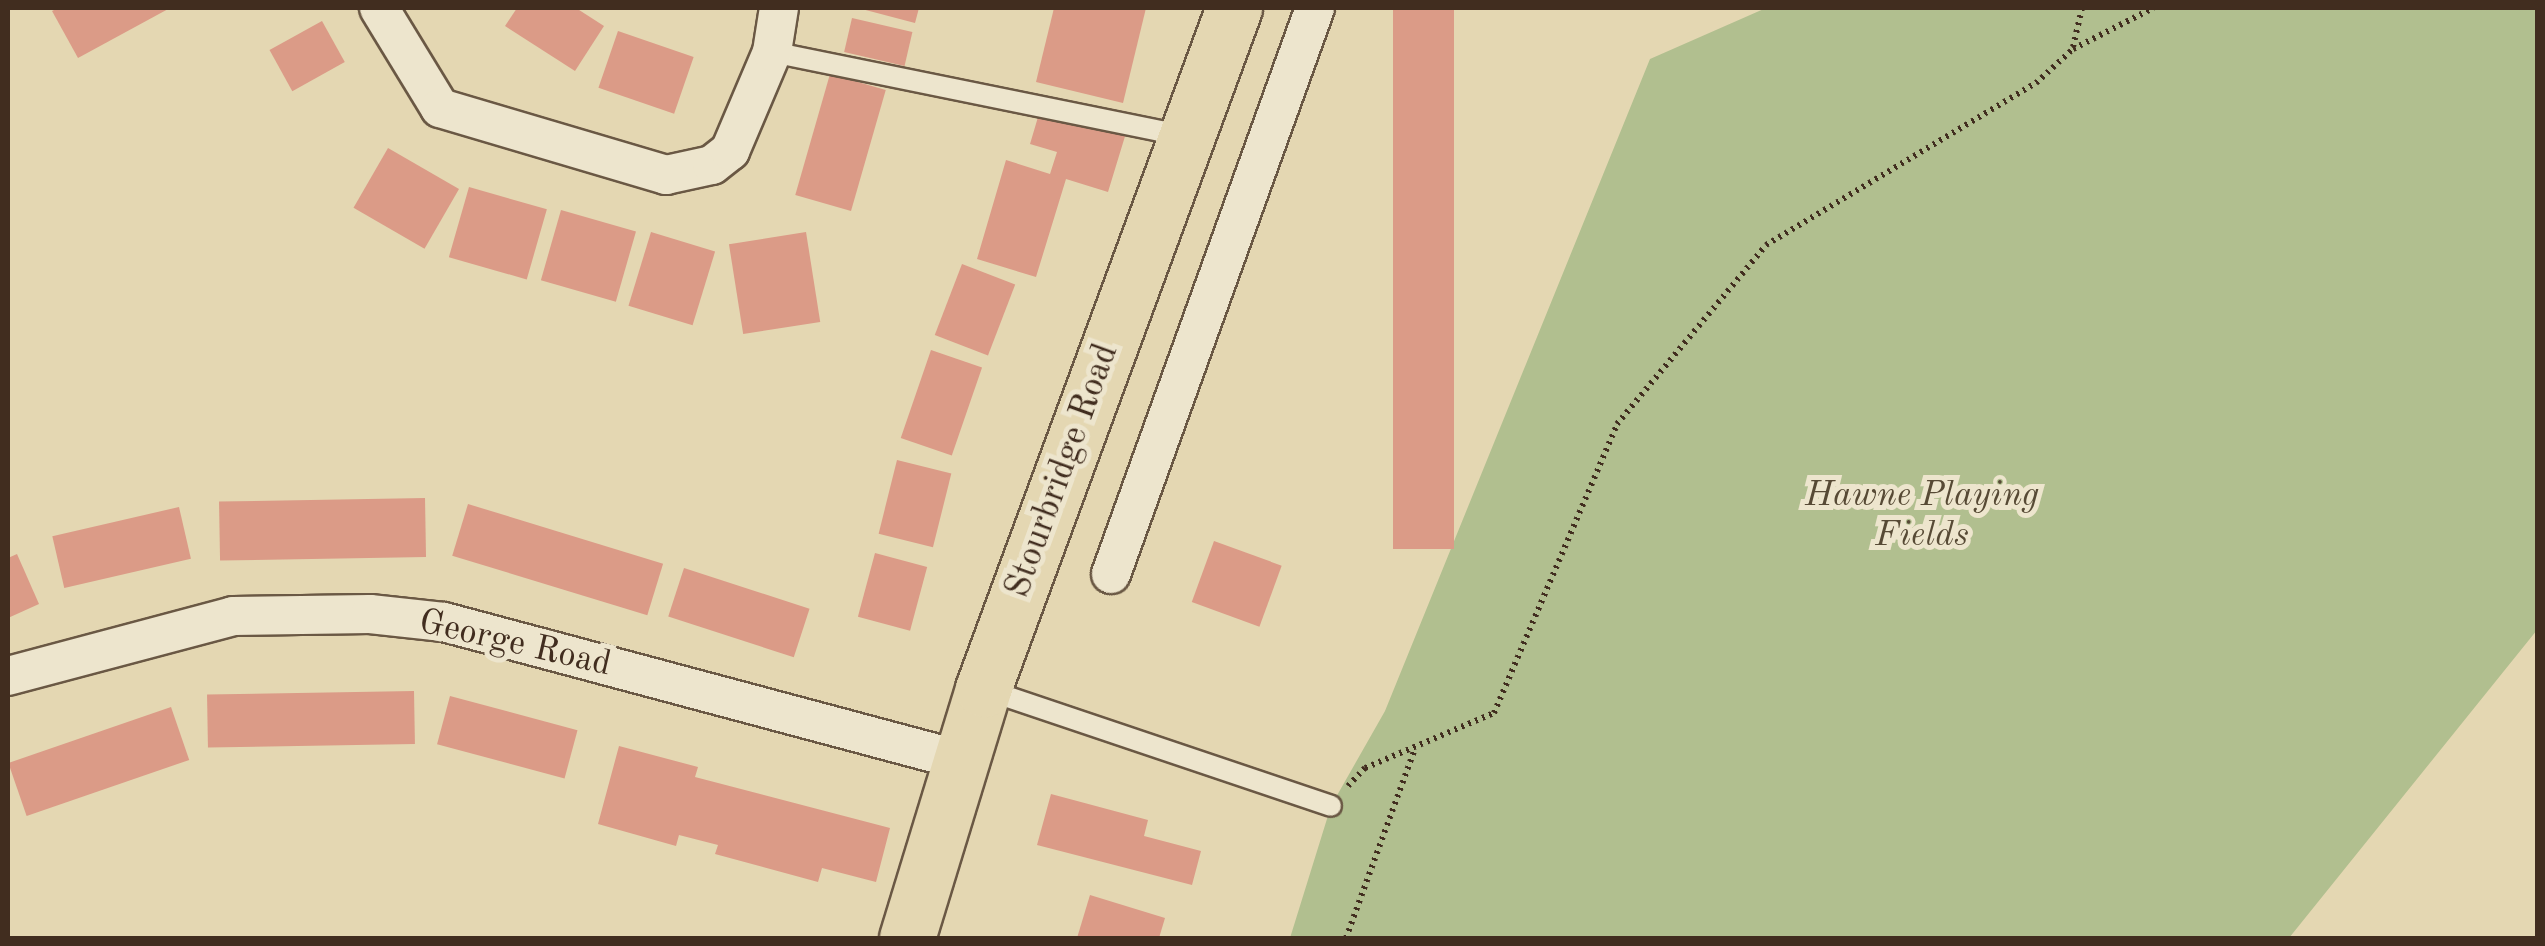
<!DOCTYPE html>
<style>
body{margin:0}
#map{position:relative;width:2545px;height:946px;overflow:hidden;background:#e4d7b2;font-family:"Old Standard TT",serif}
div>[style]{position:absolute}
[style*='--x']{left:calc(var(--x)*1px);top:calc(var(--y)*1px);width:calc(var(--w)*1px);rotate:calc(var(--a)*1deg)}
.green>*{inset:0;background:#b1bf8f}
.building>*{inset:0;background:#db9b87;transform-origin:0 0}
.path>*{height:6px;margin-top:-3px;transform-origin:0;background:repeating-linear-gradient(90deg,#412d1f 0 2.5px,transparent 0 7.5px)}
.roads{filter:drop-shadow(2px 0 #6a5844) drop-shadow(-2px 0 #6a5844) drop-shadow(0 2px #6a5844) drop-shadow(0 -2px #6a5844)}
.lane>*{height:20px;margin:-10px;padding:0 10px;transform-origin:10px;border-radius:10px;background:#ede5cd}
.street>*{height:38px;margin:-19px;padding:0 19px;transform-origin:19px;border-radius:19px;background:#ede5cd}
.highway>*{height:55px;margin:-27.5px;padding:0 27.5px;transform-origin:27.5px;border-radius:27.5px;background:#e4d7b2}
span{translate:-50% -50%;white-space:nowrap;text-align:center;line-height:1.15;-webkit-text-stroke:10px #ede5cd;paint-order:stroke}
.street-label{font-size:35px;color:#412d1f}
.park-label{font-size:35px;color:#574a35;font-style:italic}
.frame{position:absolute;inset:0;border:10px solid #412d1f;pointer-events:none}
</style>
<div id="map">
<div class="green">
<i style="clip-path:polygon(1766px 8px,2537px 8px,2537px 630px,2289px 938px,1290px 938px,1331px 806px,1385px 711px,1650px 59px)"></i>
</div>
<div class="building">
<i style="clip-path:polygon(58px 8px,170px 8px,78px 58px,52px 11px)"></i>
<i style="clip-path:polygon(517px 8px,576px 8px,604px 26px,575px 71px,505px 26px)"></i>
<i style="clip-path:polygon(858px 8px,919px 8px,915px 23px)"></i>
<i style="clip-path:polygon(1054px 8px,1146px 8px,1123px 103px,1036px 82px)"></i>
<i style="left:1393px;top:8px;width:61px;height:541px"></i>
<i style="left:852px;top:18px;width:62px;height:35px;rotate:13deg"></i>
<i style="left:322px;top:21px;width:47px;height:60px;rotate:61deg"></i>
<i style="left:618px;top:31px;width:80px;height:60px;rotate:19deg"></i>
<i style="left:830px;top:74px;width:58px;height:126px;rotate:16deg"></i>
<i style="clip-path:polygon(1041px 107px,1126px 133px,1108px 192px,1066px 179px,1036px 277px,977px 259px,1006px 160px,1050px 174px,1057px 152px,1030px 144px)"></i>
<i style="left:388px;top:148px;width:82px;height:69px;rotate:30deg"></i>
<i style="left:469px;top:187px;width:81px;height:73px;rotate:16deg"></i>
<i style="left:561px;top:210px;width:78px;height:73px;rotate:16deg"></i>
<i style="left:651px;top:232px;width:67px;height:77px;rotate:17deg"></i>
<i style="left:806px;top:232px;width:91px;height:78px;rotate:81deg"></i>
<i style="left:962px;top:264px;width:57px;height:76px;rotate:21deg"></i>
<i style="left:931px;top:350px;width:54px;height:93px;rotate:19deg"></i>
<i style="left:897px;top:460px;width:56px;height:76px;rotate:14deg"></i>
<i style="left:425px;top:498px;width:59px;height:206px;rotate:89deg"></i>
<i style="left:468px;top:504px;width:204px;height:54px;rotate:17deg"></i>
<i style="left:179px;top:507px;width:53px;height:130px;rotate:77deg"></i>
<i style="left:1214px;top:541px;width:72px;height:65px;rotate:20deg"></i>
<i style="left:875px;top:553px;width:54px;height:66px;rotate:15deg"></i>
<i style="clip-path:polygon(17px 554px,39px 604px,8px 618px,8px 558px)"></i>
<i style="left:684px;top:568px;width:132px;height:51px;rotate:18deg"></i>
<i style="left:414px;top:691px;width:53px;height:207px;rotate:89deg"></i>
<i style="left:450px;top:696px;width:132px;height:50px;rotate:15deg"></i>
<i style="left:171px;top:707px;width:56px;height:172px;rotate:71deg"></i>
<i style="clip-path:polygon(619px 746px,698px 767px,695px 777px,890px 828px,876px 882px,822px 868px,818px 882px,715px 854px,718px 845px,679px 835px,676px 846px,598px 824px)"></i>
<i style="clip-path:polygon(1051px 794px,1148px 820px,1144px 836px,1201px 851px,1192px 885px,1037px 845px)"></i>
<i style="clip-path:polygon(1090px 895px,1165px 918px,1159px 938px,1077px 938px)"></i>
</div>
<div class="path">
<i style="--x:2073;--y:47;--w:40;--a:-77"></i>
<i style="--x:1348;--y:786;--w:25;--a:-47"></i>
<i style="--x:1365;--y:768;--w:140;--a:-23.1"></i>
<i style="--x:1494;--y:713;--w:314;--a:-66.9"></i>
<i style="--x:1617;--y:424;--w:233;--a:-50.2"></i>
<i style="--x:1766;--y:245;--w:315;--a:-31"></i>
<i style="--x:2036;--y:83;--w:50;--a:-42.6"></i>
<i style="--x:2073;--y:49;--w:90;--a:-27.1"></i>
<i style="--x:1346;--y:938;--w:202;--a:-70"></i>
</div>
<div class="roads">
<div class="lane">
<i style="--x:772;--y:52;--w:422;--a:11.5"></i>
<i style="--x:984;--y:689;--w:366;--a:18.6"></i>
</div>
<div class="street">
<i style="--x:379;--y:8;--w:117;--a:58.6"></i>
<i style="--x:440;--y:108;--w:236;--a:16.5"></i>
<i style="--x:666;--y:175;--w:47;--a:-12.3"></i>
<i style="--x:712;--y:165;--w:23;--a:-38"></i>
<i style="--x:730;--y:151;--w:108;--a:-67"></i>
<i style="--x:772;--y:52;--w:45;--a:-81"></i>
<i style="--x:1111;--y:574;--w:602;--a:-70.18"></i>
<i style="--x:8;--y:676;--w:233;--a:-14.9"></i>
<i style="--x:233;--y:616;--w:137;--a:-0.8"></i>
<i style="--x:370;--y:614;--w:74;--a:6.2"></i>
<i style="--x:444;--y:622;--w:534;--a:14.97"></i>
</div>
<div class="highway">
<i style="--x:907;--y:938;--w:260;--a:-73"></i>
<i style="--x:983;--y:689;--w:726;--a:-69.77"></i>
</div>
</div>
<div class="street-label">
<span style="left:1063px;top:471px;rotate:-70deg">Stourbridge Road</span>
<span style="left:515px;top:644px;rotate:13deg">George Road</span>
</div>
<div class="park-label">
<span style="left:1922px;top:516px">Hawne Playing<br>Fields</span>
</div>
<div class="frame"></div>
</div>
